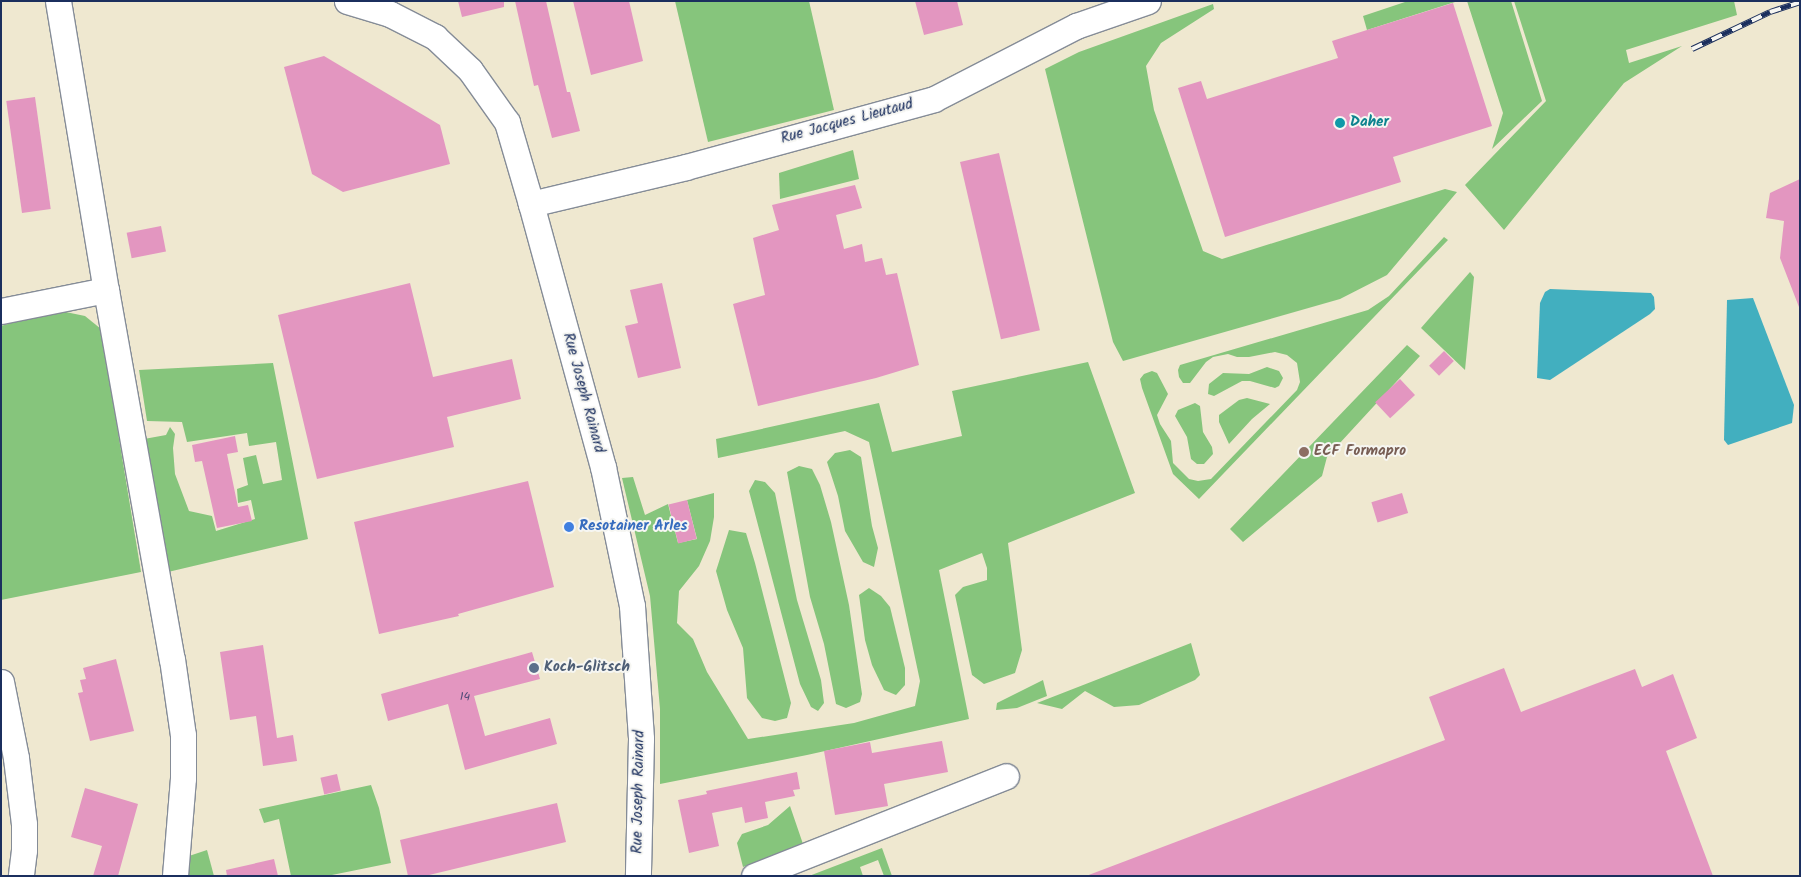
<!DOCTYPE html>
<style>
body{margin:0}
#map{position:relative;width:1801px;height:877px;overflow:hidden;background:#efe8d0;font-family:Kalam,sans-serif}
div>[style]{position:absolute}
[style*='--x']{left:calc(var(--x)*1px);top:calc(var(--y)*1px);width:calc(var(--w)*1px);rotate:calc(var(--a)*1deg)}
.green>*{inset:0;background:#86c57c}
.water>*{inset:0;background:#42afbf}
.building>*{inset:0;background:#e396c0;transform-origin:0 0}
.roads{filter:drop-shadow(1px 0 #858c97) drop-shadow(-1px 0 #858c97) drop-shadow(0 1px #858c97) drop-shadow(0 -1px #858c97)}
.minor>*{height:25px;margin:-12.5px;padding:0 12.5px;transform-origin:12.5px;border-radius:12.5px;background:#fff}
.rail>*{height:5.5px;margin-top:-2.75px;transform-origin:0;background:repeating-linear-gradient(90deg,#f6f6f2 0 11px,#1b2f5e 0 22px);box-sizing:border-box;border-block:1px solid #1b2f5e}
.dots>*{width:14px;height:14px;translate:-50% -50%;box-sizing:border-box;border:2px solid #f6f6f2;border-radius:50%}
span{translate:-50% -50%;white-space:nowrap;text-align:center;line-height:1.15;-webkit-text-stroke:4px #f6f6f2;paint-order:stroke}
.number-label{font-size:12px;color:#4d4976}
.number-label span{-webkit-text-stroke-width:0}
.street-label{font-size:15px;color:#1b2f5e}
.culture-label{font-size:15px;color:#0d838f;font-weight:700}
.left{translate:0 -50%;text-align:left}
.education-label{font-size:15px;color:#785e54;font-weight:700}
.shop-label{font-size:15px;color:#366cbe;font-weight:700}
.service-label{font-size:15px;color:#4e5e75;font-weight:700}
.frame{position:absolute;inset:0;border:2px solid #1b2f5e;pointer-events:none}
</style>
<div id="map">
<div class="green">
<i style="clip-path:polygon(675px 1px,809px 1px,834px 110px,708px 142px)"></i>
<i style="clip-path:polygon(1408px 1px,1455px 2px,1367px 30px,1363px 16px)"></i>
<i style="clip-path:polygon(1467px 1px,1511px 1px,1542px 101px,1492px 149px,1503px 113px)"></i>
<i style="clip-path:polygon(1514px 1px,1734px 1px,1737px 15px,1626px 50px,1629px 63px,1682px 46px,1624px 83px,1504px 230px,1465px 185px,1546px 101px)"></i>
<i style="clip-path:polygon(1213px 4px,1214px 9px,1161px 43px,1146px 66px,1154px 110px,1203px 251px,1222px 259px,1445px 189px,1457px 192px,1387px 275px,1340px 299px,1123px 361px,1113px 342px,1045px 69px,1079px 52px)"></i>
<i style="clip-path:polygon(853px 150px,859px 179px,780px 199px,779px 173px)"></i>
<i style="clip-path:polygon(1444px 237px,1448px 240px,1199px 499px,1173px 474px,1142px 388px,1140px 379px,1144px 374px,1152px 371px,1157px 373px,1168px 394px,1157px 415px,1160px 424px,1171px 441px,1173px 463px,1189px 479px,1198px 481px,1211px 479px,1297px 390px,1300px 382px,1297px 363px,1287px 355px,1275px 352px,1249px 357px,1237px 357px,1228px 354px,1213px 357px,1206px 362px,1190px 383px,1183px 383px,1179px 377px,1178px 370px,1180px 365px,1368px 310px,1389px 296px)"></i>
<i style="clip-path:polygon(1470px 272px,1474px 277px,1465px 370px,1421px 328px)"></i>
<i style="clip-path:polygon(56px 310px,85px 316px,101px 329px,141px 572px,1px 600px,1px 326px)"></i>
<i style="clip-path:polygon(1407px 345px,1420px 356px,1327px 457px,1322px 476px,1243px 542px,1230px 529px)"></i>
<i style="clip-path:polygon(1088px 362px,1135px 493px,1008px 543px,1022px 650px,1015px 673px,984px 684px,972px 675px,955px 595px,963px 587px,987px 580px,987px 568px,982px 553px,939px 570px,969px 719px,807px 755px,660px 784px,660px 709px,650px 596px,622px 478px,633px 477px,645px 515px,668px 504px,678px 543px,697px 539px,687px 500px,714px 493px,714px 517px,710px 541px,699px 566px,679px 591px,677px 623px,693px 639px,707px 672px,748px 739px,854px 723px,915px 706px,920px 681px,869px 442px,845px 431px,718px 458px,716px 439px,879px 403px,892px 452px,962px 436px,952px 391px)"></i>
<i style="clip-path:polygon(273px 363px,308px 539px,168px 572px,144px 439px,166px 435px,170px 427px,175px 434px,173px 448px,175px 474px,189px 511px,212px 516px,216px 531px,255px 519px,251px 500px,238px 503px,237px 489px,248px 485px,243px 458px,256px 455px,263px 484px,282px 480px,276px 442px,249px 446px,247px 433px,187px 442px,182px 422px,147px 421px,139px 370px)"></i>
<i style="clip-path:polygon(1267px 367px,1279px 371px,1283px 378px,1279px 386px,1275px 388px,1250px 381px,1242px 381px,1214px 396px,1208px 394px,1209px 384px,1223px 373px,1249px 374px)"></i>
<i style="clip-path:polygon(1247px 398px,1270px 404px,1252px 419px,1229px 444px,1219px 422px,1219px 415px,1239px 400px)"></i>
<i style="clip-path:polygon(1195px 403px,1200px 406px,1203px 432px,1212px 447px,1213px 454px,1204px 464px,1197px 464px,1191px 459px,1187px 437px,1175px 416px,1178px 410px)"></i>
<i style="clip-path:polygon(850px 450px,861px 457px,872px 526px,878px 548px,874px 567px,863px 562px,845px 531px,838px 496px,827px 462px,835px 453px)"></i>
<i style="clip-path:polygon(799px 466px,812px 469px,820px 485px,831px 522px,849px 605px,862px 694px,860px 702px,846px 708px,836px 704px,824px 644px,810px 597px,787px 472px)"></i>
<i style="clip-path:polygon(755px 480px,765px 482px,775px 493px,797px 600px,821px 680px,824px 703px,818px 711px,811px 707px,800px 684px,749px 491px)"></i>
<i style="clip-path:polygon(729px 530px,746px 533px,755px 563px,791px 703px,787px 718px,775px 721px,762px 718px,747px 698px,743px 648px,727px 610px,716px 571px)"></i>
<i style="clip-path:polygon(869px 588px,881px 596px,890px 607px,905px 668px,905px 685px,896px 695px,884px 690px,872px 665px,865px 640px,859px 595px)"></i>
<i style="clip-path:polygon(1191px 643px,1200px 675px,1195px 680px,1139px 705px,1114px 707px,1085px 691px,1062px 709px,1037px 703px)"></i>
<i style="clip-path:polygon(1043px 680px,1047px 696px,1017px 708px,996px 710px,997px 703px)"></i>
<i style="clip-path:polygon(371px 785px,379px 808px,391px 863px,327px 876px,291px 876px,279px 819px,264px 823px,259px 809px)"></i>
<i style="clip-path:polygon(790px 806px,803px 844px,743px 867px,737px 843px,742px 834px,768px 825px)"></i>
<i style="clip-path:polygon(882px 848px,892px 876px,884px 876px,878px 860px,860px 867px,863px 876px,809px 876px)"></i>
<i style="clip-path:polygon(207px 850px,214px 876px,181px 876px,183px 858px)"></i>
</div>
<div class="water">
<i style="clip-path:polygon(1550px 289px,1651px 293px,1654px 297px,1655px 309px,1650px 314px,1550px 380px,1537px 378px,1540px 303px,1545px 292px)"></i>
<i style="clip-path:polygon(1753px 298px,1794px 405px,1792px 423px,1728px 445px,1724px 440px,1727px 300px)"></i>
</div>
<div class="building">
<i style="clip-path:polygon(458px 1px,504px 1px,504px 7px,462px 17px)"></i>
<i style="clip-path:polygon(515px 1px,546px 1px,567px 92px,570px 92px,580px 131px,552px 138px,538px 85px,534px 86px)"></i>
<i style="clip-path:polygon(573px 1px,629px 1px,643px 61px,591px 75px)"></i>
<i style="clip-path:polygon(915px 1px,957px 1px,963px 25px,924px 35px)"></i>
<i style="clip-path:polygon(1453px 3px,1492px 126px,1393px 157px,1401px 182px,1225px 237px,1178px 88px,1201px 81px,1207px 99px,1338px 58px,1332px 41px)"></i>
<i style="clip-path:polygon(324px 56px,440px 125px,450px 164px,343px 192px,312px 174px,284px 67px)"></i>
<i style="left:35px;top:97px;width:113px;height:29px;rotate:82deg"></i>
<i style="left:999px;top:153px;width:182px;height:40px;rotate:77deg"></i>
<i style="clip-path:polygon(1800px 179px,1800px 307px,1799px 307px,1780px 258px,1784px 221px,1766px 218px,1770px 193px)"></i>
<i style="clip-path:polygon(855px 185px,862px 208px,836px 215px,844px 249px,862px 244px,865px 262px,882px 258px,886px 275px,897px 273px,919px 365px,876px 378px,758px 406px,733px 304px,765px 295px,753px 238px,779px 230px,772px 205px)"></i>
<i style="left:161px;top:226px;width:26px;height:35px;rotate:79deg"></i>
<i style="clip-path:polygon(410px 283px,433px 377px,512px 359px,521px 399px,447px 417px,454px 447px,317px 479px,278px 315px)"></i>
<i style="clip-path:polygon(662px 283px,681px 368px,638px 378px,625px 326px,638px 323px,630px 290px)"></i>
<i style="left:1444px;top:351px;width:14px;height:21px;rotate:45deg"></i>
<i style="left:1400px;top:379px;width:22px;height:34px;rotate:47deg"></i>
<i style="clip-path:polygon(235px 436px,238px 452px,227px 454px,238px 507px,248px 505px,252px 521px,217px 528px,202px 461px,195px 462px,192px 445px)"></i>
<i style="clip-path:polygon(528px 481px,554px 587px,458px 614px,459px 616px,379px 634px,354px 522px)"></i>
<i style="left:1402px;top:493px;width:21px;height:32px;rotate:73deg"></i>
<i style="left:687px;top:500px;width:40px;height:19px;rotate:76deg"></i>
<i style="clip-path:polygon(263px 645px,277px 738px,293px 735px,297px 761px,263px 766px,256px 716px,230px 720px,220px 652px)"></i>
<i style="clip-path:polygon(532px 652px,540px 679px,474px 696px,485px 736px,550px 718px,557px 744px,465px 770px,448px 704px,388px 721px,381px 694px)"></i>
<i style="clip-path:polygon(116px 659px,134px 731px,90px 741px,78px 693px,83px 692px,80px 680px,86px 679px,83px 668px)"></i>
<i style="clip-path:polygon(1504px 668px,1521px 712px,1635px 669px,1642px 687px,1673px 674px,1697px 738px,1666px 751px,1713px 876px,1086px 876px,1445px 740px,1429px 697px)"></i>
<i style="clip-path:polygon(942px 741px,948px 772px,884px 784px,888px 806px,835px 815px,824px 751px,870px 742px,872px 753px)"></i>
<i style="clip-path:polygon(797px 772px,800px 789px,793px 790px,795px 796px,765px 802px,768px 818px,745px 823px,742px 807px,712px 813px,719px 846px,689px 853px,678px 800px,707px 794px,706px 791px)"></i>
<i style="left:337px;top:774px;width:17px;height:17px;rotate:77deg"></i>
<i style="clip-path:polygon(85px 788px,138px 804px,118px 876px,93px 876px,102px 846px,71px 837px)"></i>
<i style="clip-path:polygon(557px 803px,566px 842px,425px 876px,408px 876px,400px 840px)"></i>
<i style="clip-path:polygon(274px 859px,278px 876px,227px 876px,226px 870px)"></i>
</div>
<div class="roads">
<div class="minor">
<i style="--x:58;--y:1;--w:293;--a:80.6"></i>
<i style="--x:106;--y:290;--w:375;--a:79.9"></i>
<i style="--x:172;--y:659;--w:77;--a:81.8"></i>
<i style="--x:183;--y:735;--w:43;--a:90"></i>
<i style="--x:183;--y:778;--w:98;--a:94.7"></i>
<i style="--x:347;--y:1;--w:45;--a:16.8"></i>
<i style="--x:390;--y:14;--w:51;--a:27.1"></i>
<i style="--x:435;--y:37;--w:48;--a:43.3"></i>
<i style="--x:470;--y:70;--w:64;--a:54.6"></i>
<i style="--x:507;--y:122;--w:85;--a:73.7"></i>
<i style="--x:531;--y:204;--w:273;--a:74.7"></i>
<i style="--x:603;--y:467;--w:142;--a:78.2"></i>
<i style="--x:632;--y:606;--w:133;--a:86.1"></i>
<i style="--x:641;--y:739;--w:137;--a:91.3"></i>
<i style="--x:531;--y:204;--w:159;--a:-13.4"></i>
<i style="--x:686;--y:167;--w:257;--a:-15.3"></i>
<i style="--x:934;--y:99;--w:160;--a:-27.2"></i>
<i style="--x:1076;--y:26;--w:76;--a:-19.1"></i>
<i style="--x:1;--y:311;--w:107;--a:-11.3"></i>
<i style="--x:1;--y:682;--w:77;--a:78.8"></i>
<i style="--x:16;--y:758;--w:66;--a:83.1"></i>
<i style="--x:24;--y:824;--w:26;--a:90"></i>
<i style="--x:24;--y:850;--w:26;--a:97"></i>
<i style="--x:754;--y:876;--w:271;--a:-21.6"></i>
</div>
</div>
<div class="rail">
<i style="--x:1692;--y:49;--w:86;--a:-25.4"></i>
<i style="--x:1770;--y:12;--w:32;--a:-18"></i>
</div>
<div class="dots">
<i style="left:1340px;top:123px;background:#0f9aa8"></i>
<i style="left:1304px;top:452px;background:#8d6e63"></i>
<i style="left:569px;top:527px;background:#3f7fe0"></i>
<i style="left:534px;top:668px;background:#5c6f8a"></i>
</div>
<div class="number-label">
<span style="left:465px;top:697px">14</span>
</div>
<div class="street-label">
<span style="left:847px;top:122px;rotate:-15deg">Rue Jacques Lieutaud</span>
<span style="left:583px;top:393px;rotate:75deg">Rue Joseph Rainard</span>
<span style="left:639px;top:792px;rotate:-89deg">Rue Joseph Rainard</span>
</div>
<div class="culture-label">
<span class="left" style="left:1350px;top:123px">Daher</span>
</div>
<div class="education-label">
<span class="left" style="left:1314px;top:452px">ECF Formapro</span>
</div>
<div class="shop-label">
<span class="left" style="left:579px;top:527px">Resotainer Arles</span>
</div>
<div class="service-label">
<span class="left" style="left:544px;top:668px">Koch-Glitsch</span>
</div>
<div class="frame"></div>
</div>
